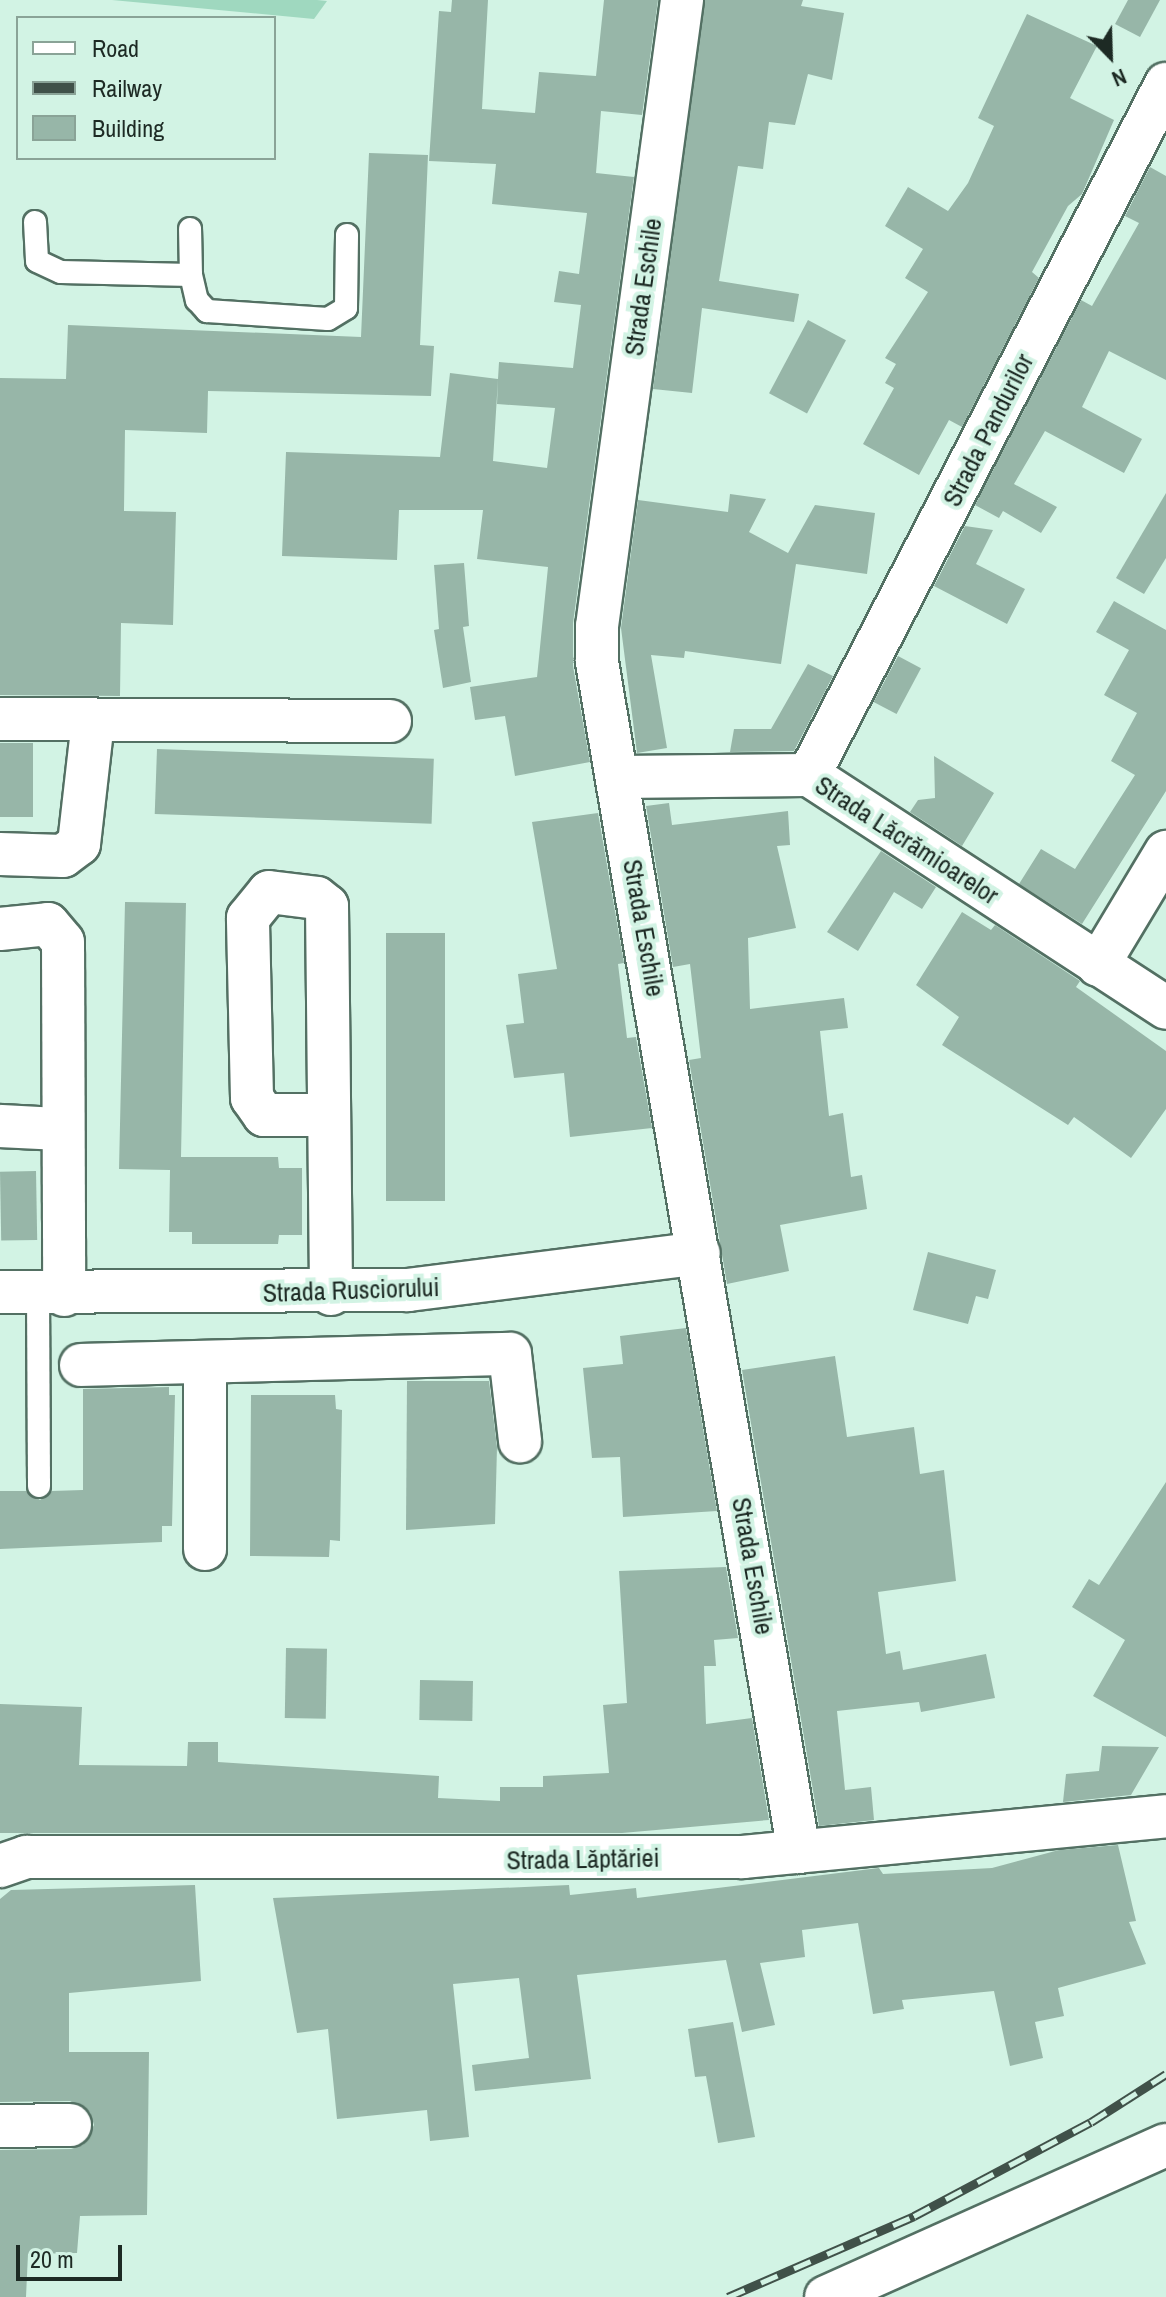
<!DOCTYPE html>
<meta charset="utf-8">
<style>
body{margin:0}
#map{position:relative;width:1166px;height:2297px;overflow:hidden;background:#d2f3e4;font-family:"Archivo Narrow",sans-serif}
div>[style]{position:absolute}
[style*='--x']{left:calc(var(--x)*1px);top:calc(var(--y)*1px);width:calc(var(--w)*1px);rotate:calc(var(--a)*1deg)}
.green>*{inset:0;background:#9fd8bf}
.building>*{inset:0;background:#97b6a8;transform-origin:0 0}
.roads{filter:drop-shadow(2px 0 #537063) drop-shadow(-2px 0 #537063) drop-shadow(0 2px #537063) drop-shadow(0 -2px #537063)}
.service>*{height:22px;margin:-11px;padding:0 11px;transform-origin:11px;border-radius:11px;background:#fff}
.minor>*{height:42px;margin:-21px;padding:0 21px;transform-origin:21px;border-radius:21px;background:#fff}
.rail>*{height:9px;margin-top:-4.5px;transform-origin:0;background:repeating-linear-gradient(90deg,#d2f3e4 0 18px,#405149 0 36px);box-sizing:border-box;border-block:2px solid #405149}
span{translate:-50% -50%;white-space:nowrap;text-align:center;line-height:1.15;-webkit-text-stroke:8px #d2f3e4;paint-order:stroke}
.street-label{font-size:26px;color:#1d2a24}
.legend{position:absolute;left:16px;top:16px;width:260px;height:144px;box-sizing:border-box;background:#d2f3e4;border:2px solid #8aa397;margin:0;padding:10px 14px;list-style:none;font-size:24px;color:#1d2a24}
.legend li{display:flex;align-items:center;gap:16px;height:40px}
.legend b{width:40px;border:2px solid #8aa397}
.north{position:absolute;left:1070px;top:16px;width:80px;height:80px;-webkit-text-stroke:6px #d2f3e4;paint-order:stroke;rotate:157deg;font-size:22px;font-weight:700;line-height:32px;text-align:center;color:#1d2a24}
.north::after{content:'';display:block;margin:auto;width:28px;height:36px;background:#1d2a24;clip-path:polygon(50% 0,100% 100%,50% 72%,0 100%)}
.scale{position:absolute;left:16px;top:2245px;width:106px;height:36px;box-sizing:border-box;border:4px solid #1d2a24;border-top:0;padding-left:10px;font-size:24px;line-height:28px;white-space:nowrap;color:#1d2a24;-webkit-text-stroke:6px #d2f3e4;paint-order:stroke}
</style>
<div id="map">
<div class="green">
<i style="clip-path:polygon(112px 0,317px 0,327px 1px,314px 19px)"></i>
</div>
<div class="building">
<i style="clip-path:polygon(evenodd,452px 0,488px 0,482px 109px,535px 113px,539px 72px,596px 76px,604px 0,658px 0,642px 115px,601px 111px,596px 173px,634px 177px,573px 623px,573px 666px,590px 762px,515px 776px,505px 716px,475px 720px,470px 687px,537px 677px,548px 567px,477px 559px,483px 510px,399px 510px,397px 560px,282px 556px,286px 452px,440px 457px,450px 373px,498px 379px,499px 362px,573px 368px,581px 305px,554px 302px,559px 271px,579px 274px,587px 213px,492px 204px,496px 164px,429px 161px,439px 11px,451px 12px,452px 0,498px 379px,497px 404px,555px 408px,547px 468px,493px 461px,498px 379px)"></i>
<i style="clip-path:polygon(705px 0,803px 0,801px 6px,844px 13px,832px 80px,808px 74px,795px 125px,769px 122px,763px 169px,738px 166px,719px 281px,799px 294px,794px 322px,702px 308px,692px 393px,653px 389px)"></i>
<i style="clip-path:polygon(1128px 0,1160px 0,1140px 37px,1115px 24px)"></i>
<i style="clip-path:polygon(1027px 14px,1097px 46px,1070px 98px,1114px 120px,1082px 194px,1068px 206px,1032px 272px,1039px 278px,962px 427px,949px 420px,919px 475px,863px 444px,894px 388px,885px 383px,896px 364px,885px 358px,928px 292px,905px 278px,923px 249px,885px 226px,908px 187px,948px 211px,968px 183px,994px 126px,978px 118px)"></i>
<i style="clip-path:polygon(369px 153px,428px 155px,420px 345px,434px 346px,431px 396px,208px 391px,207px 433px,125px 430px,124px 511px,176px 512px,173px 625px,121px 623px,120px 696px,0 695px,0 378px,66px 379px,68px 325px,361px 337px)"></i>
<i style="clip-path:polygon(1150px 167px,1166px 176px,1166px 380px,1109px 351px,1082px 407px,1142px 439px,1124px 473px,1045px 431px,1014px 484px,1057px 507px,1041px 533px,1003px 511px,999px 518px,975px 505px,1081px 300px,1092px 306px,1139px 223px,1125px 216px)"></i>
<i style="left:808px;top:320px;width:43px;height:83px;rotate:28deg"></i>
<i style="clip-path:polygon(1166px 493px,1166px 558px,1144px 594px,1116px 578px)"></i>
<i style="clip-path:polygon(730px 494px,766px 499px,749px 532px,788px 553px,815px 505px,875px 513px,867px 574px,796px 564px,781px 664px,685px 651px,684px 658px,651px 655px,667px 748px,637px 753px,621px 628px,638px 500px,728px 512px)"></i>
<i style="clip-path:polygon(965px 526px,993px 530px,976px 564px,1025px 589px,1007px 624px,934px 586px)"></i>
<i style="clip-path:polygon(464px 563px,469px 626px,463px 627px,471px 682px,443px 688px,434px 630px,439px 629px,434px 565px)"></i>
<i style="clip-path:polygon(1114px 601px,1166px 630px,1166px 791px,1082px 924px,1019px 884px,1041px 849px,1075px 869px,1135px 775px,1111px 761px,1137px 713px,1104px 695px,1129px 650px,1096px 632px)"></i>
<i style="left:898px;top:656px;width:26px;height:52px;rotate:28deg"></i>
<i style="clip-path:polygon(808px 664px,833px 676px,794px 751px,730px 752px,734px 729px,771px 729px)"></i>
<i style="left:0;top:743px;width:33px;height:74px"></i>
<i style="left:157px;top:749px;width:277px;height:65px;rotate:2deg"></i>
<i style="clip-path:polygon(934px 756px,994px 793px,962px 846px,910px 812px,918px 800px,935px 798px)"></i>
<i style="clip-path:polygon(669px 803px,672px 825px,788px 811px,790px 845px,777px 846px,796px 928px,748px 938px,750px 1009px,844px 998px,848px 1028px,820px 1031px,829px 1116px,843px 1113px,851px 1177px,862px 1175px,867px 1209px,780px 1225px,789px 1271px,727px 1284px,689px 1060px,701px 1058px,690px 964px,673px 967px,646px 806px)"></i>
<i style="clip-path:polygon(598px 813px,624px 963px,618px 964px,627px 1038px,636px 1037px,652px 1128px,570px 1137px,564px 1073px,514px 1078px,506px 1025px,524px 1023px,518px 974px,557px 969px,532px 822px)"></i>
<i style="clip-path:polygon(881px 851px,936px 887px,922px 909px,894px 892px,858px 951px,827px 932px)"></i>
<i style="clip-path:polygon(125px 902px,186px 903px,181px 1157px,278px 1157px,279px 1168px,302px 1168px,302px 1235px,279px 1235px,278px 1244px,192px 1244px,192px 1232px,169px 1232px,170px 1170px,119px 1169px)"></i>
<i style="clip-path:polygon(962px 912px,991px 930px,995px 925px,1080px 981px,1076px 987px,1166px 1051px,1166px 1109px,1131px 1158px,1074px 1117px,1068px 1125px,942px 1045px,959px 1017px,916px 985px)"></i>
<i style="left:386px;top:933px;width:59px;height:268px"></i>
<i style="left:36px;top:1171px;width:69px;height:36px;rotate:89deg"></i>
<i style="clip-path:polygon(928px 1252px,996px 1270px,988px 1299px,976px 1296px,968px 1324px,913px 1310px)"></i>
<i style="clip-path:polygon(686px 1328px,717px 1511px,623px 1517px,620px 1457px,592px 1458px,583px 1368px,623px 1364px,620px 1336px)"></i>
<i style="clip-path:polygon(835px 1356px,847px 1437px,914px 1427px,920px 1474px,944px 1470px,956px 1581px,878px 1592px,886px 1654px,900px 1651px,903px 1670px,986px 1654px,995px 1698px,921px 1712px,919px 1702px,837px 1711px,845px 1790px,871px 1787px,874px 1820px,819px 1826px,742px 1370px)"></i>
<i style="clip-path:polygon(407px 1381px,489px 1381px,497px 1447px,495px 1524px,406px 1530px)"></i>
<i style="clip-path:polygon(169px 1387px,169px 1395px,175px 1395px,172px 1526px,162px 1526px,162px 1542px,0 1549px,0 1491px,26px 1491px,40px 1500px,52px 1491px,83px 1490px,83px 1389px)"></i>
<i style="clip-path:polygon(251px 1395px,335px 1395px,336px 1409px,342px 1410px,340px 1541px,330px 1540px,329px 1557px,250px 1556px)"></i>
<i style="clip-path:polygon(1166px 1482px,1166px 1737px,1093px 1696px,1125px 1640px,1072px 1607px,1089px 1579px,1099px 1585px)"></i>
<i style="clip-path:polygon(726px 1567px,738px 1638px,714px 1640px,716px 1666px,704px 1666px,706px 1724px,752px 1718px,769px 1820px,622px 1833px,0 1833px,0 1704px,82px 1707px,79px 1765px,187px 1766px,188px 1742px,218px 1742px,218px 1762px,439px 1776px,438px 1798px,500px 1801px,500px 1787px,543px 1787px,543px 1776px,609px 1773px,603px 1705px,627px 1703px,619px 1571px)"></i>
<i style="left:286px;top:1648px;width:41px;height:70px;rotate:1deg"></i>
<i style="left:420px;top:1680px;width:53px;height:40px;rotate:1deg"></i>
<i style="clip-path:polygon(1102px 1746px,1159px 1747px,1131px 1795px,1063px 1802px,1066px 1774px,1099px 1771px)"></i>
<i style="clip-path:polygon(1118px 1845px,1136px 1921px,1129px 1922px,1146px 1964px,1058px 1988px,1064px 2016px,1035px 2022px,1043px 2058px,1010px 2066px,994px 1991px,902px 2000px,904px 2009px,873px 2014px,858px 1923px,802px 1930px,805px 1957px,760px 1963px,775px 2025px,742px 2032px,726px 1960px,577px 1975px,591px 2079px,475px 2091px,472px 2065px,529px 2058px,519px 1978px,453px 1984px,469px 2137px,430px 2141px,427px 2110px,337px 2119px,328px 2029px,297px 2033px,273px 1898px,569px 1885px,570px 1895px,636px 1888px,637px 1898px,879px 1868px,883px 1874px,992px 1868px,1059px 1850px)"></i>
<i style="clip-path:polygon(195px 1885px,201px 1981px,69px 1993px,69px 2052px,149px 2052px,147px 2215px,80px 2216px,77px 2253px,28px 2254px,26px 2297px,0 2297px,0 2150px,71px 2149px,83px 2145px,94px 2125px,90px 2112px,70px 2101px,0 2102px,0 1899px,11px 1890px)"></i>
<i style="clip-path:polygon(733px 2022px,755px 2137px,718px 2143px,706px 2076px,695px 2077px,688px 2029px)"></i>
</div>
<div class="roads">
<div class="service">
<i style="--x:35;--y:222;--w:39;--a:87"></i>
<i style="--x:37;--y:261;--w:26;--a:25"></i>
<i style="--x:61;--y:272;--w:130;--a:1.3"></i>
<i style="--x:191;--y:275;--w:46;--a:-91.2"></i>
<i style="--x:191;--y:275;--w:26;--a:77"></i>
<i style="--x:197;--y:300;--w:15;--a:48"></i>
<i style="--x:207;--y:311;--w:121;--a:3.8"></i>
<i style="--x:328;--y:319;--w:21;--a:-31"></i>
<i style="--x:346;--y:308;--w:73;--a:-89.2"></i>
<i style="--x:38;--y:1293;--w:193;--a:89.7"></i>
</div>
<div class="minor">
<i style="--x:682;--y:0;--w:632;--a:97.73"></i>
<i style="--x:597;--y:626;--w:36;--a:90"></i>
<i style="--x:597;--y:662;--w:1207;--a:80.37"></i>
<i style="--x:0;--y:719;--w:390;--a:0.3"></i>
<i style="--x:809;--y:775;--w:778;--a:-62.68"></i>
<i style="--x:617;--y:777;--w:192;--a:-0.6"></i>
<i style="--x:809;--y:775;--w:426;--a:33.1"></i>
<i style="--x:0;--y:854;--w:63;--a:1.8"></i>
<i style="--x:63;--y:856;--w:20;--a:-37"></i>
<i style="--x:79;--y:844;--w:124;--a:-83.5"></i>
<i style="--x:0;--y:929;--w:48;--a:-5.9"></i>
<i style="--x:48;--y:924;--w:23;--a:50"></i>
<i style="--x:63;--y:942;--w:353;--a:89.8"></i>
<i style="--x:1098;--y:965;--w:132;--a:-59"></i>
<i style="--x:328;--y:1115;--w:64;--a:180"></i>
<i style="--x:264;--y:1115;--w:21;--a:-125"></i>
<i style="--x:252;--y:1098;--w:180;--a:-91.3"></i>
<i style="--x:248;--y:918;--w:33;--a:-51"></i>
<i style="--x:269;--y:892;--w:48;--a:7.1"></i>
<i style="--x:317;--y:898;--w:13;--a:39"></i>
<i style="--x:327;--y:906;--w:388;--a:89.4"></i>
<i style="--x:0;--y:1126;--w:60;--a:2.9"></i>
<i style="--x:0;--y:1292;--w:408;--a:-0.3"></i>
<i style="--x:408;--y:1290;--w:293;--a:-7.2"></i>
<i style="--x:81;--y:1365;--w:429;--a:-1.5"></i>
<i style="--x:510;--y:1354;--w:88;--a:83.4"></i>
<i style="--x:205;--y:1549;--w:187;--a:-90"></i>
<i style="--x:0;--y:1866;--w:28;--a:-19"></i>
<i style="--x:26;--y:1857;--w:717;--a:0"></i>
<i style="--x:743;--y:1857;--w:425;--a:-5.5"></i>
<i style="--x:0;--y:2126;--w:70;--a:-0.8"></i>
<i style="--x:826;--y:2297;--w:372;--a:-24.1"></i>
</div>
</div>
<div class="rail">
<i style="--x:728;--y:2297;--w:203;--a:-23.5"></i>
<i style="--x:914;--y:2216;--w:200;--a:-28"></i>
<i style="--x:1091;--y:2122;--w:89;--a:-32.6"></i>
</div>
<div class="street-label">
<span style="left:643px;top:287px;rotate:-82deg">Strada Eschile</span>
<span style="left:988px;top:430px;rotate:-63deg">Strada Pandurilor</span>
<span style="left:907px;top:840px;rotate:33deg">Strada Lăcrămioarelor</span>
<span style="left:644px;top:928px;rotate:80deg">Strada Eschile</span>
<span style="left:351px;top:1290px;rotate:-2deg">Strada Rusciorului</span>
<span style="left:753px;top:1566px;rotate:80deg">Strada Eschile</span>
<span style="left:583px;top:1859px;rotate:-1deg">Strada Lăptăriei</span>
</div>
<ul class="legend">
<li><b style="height:10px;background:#fff"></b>Road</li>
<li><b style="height:10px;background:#405149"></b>Railway</li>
<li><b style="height:22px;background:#97b6a8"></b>Building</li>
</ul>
<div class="north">N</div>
<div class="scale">20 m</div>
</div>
